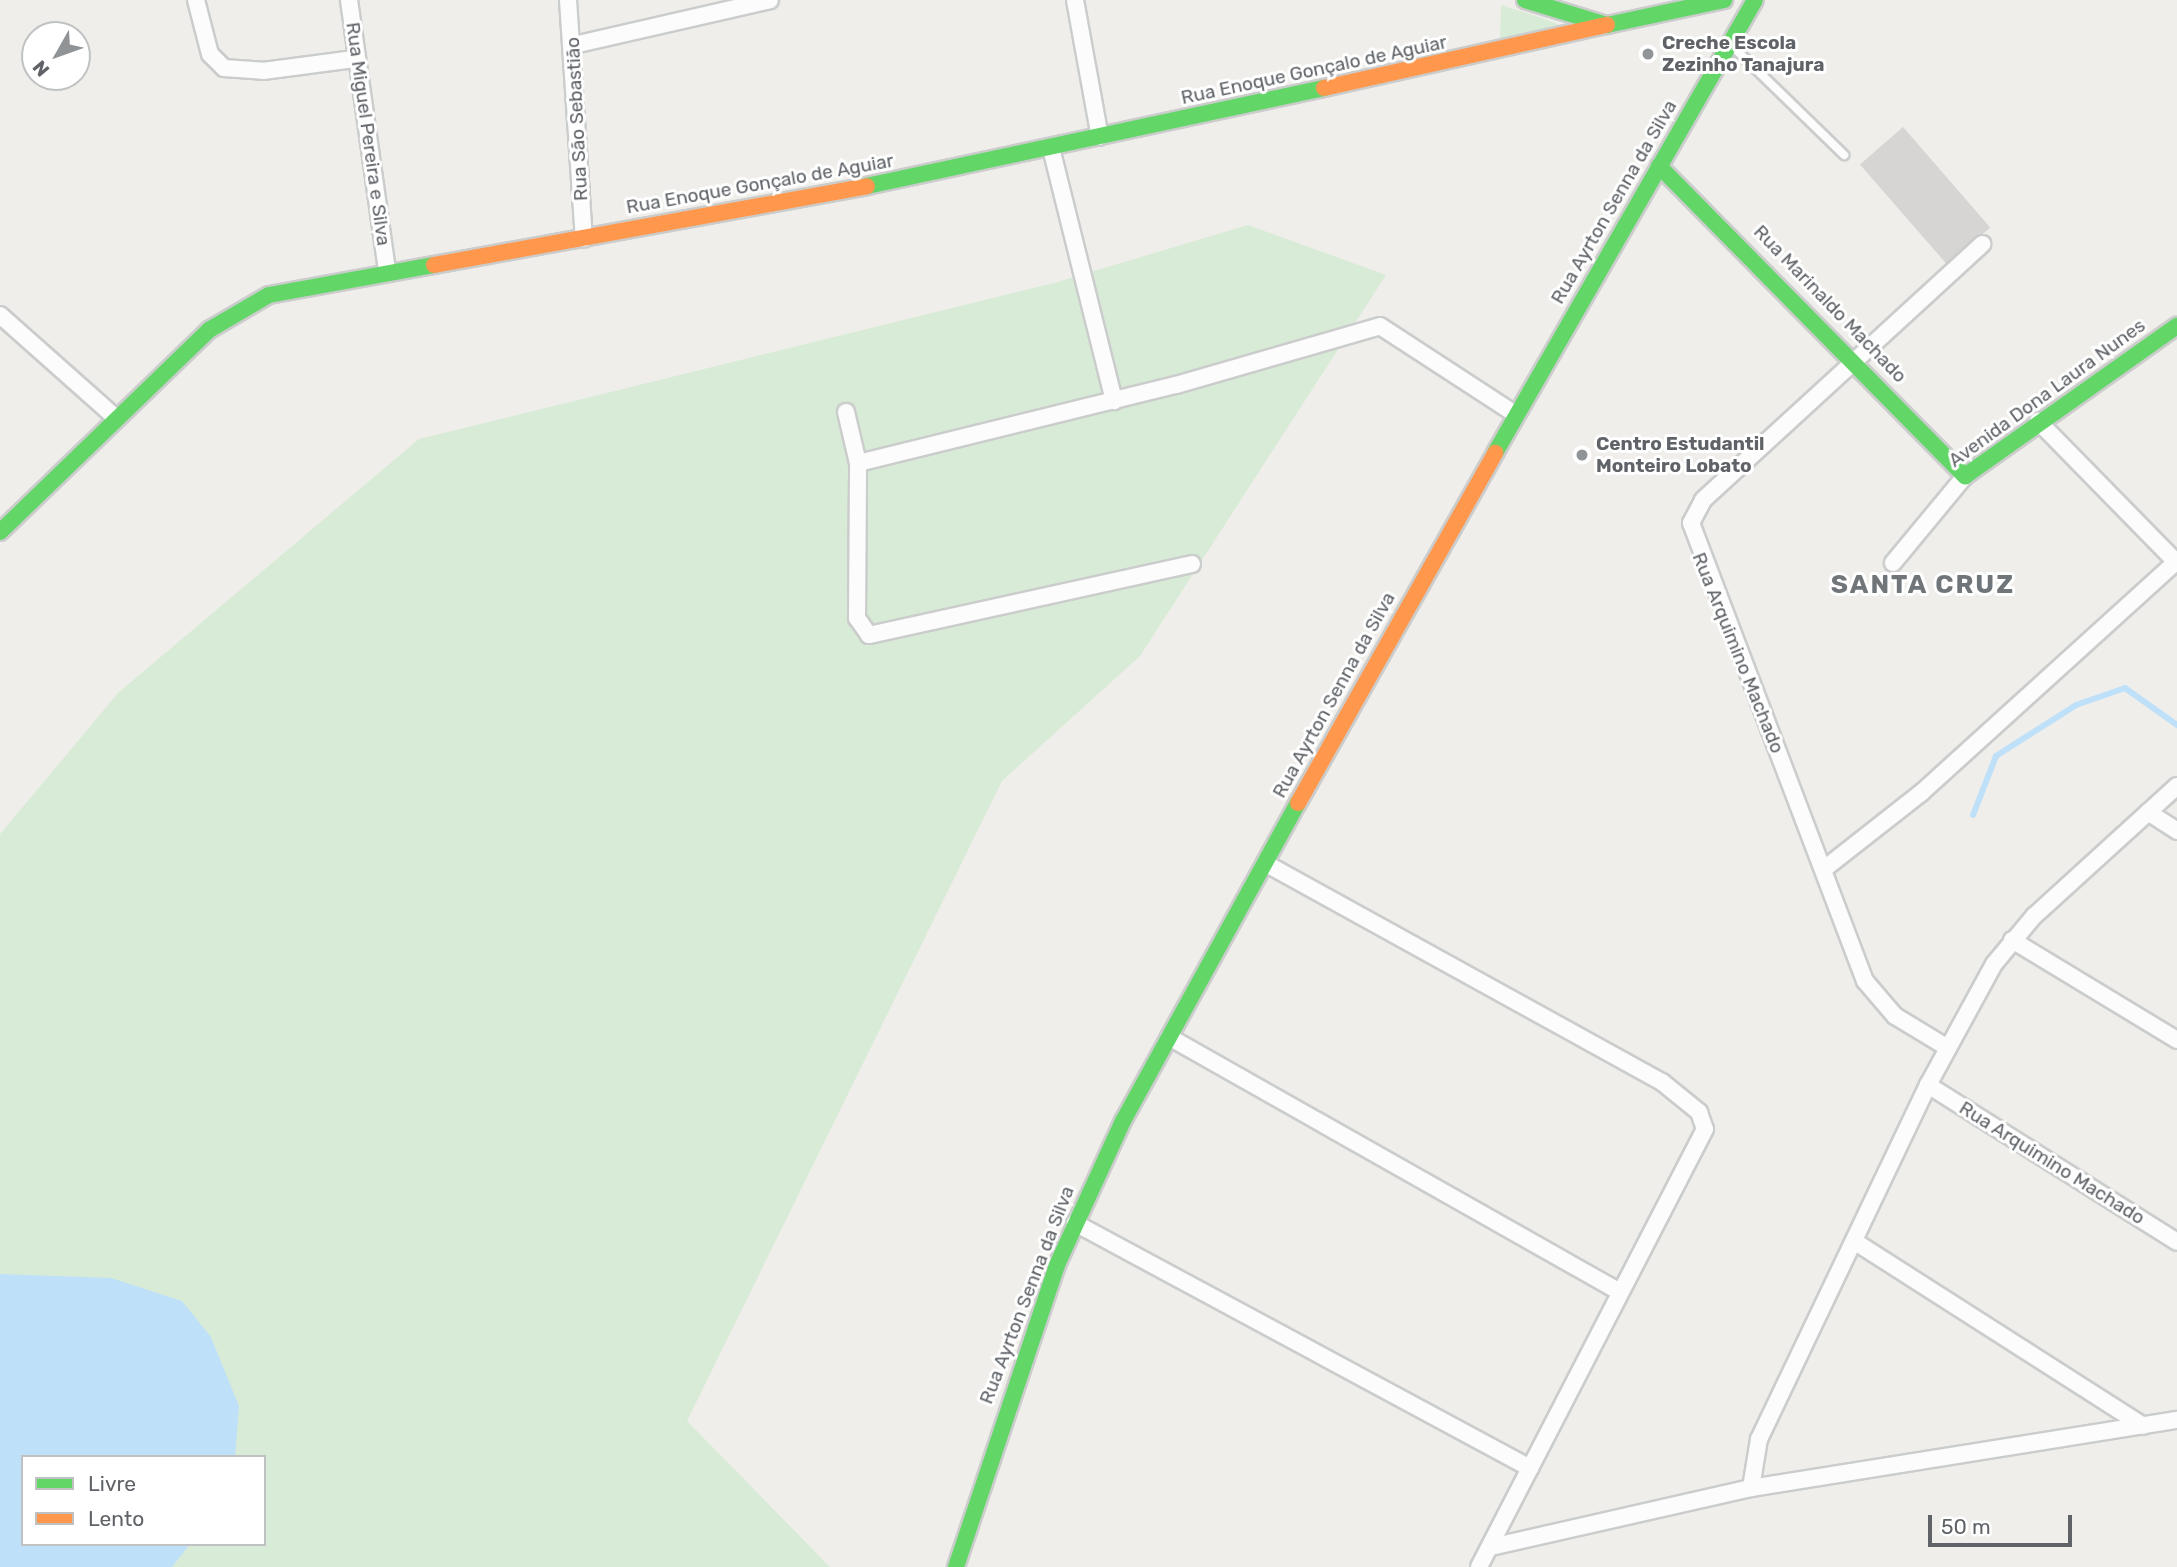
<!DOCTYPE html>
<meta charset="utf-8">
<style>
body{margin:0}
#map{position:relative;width:2177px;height:1567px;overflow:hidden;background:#efeeea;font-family:Rubik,sans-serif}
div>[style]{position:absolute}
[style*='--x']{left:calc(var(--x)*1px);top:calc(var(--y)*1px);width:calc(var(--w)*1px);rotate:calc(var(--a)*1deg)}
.green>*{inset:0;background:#d8ebd6}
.water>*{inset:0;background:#bfe0f9}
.stream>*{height:6px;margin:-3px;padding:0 3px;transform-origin:3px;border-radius:3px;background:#bfe0f9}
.building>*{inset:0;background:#d6d5d3;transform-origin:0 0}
.roads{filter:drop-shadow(2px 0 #cbcccc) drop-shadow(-2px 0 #cbcccc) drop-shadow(0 2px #cbcccc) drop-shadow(0 -2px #cbcccc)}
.lane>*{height:8px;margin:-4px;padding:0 4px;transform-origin:4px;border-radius:4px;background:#fdfcfc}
.street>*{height:16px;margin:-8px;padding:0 8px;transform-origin:8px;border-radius:8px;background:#fdfcfc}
.fast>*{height:16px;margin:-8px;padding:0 8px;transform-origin:8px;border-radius:8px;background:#63d668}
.slow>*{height:16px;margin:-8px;padding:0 8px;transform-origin:8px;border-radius:8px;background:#ff974d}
.dots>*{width:19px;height:19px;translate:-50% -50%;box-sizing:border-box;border:4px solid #fff;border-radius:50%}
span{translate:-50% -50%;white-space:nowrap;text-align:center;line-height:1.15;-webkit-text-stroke:6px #fff;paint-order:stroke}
.poi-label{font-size:19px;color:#5f6368;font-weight:700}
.left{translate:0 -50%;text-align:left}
.street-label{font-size:19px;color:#5f6368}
.district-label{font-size:26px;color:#70757a;font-weight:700;letter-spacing:2px}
.legend{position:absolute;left:21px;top:1455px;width:245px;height:91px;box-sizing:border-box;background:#fff;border:2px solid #bfc1c3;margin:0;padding:9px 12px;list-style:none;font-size:21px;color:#5f6368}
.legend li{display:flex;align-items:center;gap:14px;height:35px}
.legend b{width:35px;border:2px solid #bfc1c3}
.north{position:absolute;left:21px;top:21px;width:70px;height:70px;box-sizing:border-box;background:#fff;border:2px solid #bfc1c3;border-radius:50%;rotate:230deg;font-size:19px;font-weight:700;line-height:28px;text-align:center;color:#5f6368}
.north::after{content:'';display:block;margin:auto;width:24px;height:32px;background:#919496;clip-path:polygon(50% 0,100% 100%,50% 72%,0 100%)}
.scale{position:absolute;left:1928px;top:1515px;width:144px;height:32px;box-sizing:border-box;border:4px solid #5f6368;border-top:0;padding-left:9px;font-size:21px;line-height:24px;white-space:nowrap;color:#5f6368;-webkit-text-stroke:5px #fff;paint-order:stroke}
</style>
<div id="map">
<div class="green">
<i style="clip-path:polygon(1501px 5px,1539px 17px,1562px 26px,1500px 40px)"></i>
<i style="clip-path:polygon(evenodd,1248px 225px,1386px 275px,1140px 656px,1002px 781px,687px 1421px,830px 1567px,0 1567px,0 834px,119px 692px,419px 439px,1054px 283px,1248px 225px,23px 1457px,264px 1457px,264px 1544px,23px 1544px,23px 1457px)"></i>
</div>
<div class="water">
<i style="clip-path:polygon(0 1274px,111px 1278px,182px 1301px,211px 1337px,239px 1406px,235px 1457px,23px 1457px,23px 1544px,190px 1544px,172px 1567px,0 1567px)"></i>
</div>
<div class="stream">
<i style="--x:1973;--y:815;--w:63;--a:-68.7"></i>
<i style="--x:1996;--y:756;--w:95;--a:-32.5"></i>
<i style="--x:2076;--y:705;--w:52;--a:-19.1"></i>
<i style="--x:2125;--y:688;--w:64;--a:35.4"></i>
</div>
<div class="building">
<i style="left:1903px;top:127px;width:133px;height:57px;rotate:49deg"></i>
</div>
<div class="roads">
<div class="lane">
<i style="--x:1731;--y:45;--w:158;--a:44.2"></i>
</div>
<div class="street">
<i style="--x:196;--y:0;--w:56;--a:75.5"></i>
<i style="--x:210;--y:54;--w:20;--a:45"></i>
<i style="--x:224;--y:68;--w:39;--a:4"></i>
<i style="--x:263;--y:71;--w:92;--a:-7.5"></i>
<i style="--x:349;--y:0;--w:272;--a:82"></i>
<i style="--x:568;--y:0;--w:239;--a:86.2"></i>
<i style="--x:1075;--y:0;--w:139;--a:79.7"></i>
<i style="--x:574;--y:45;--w:201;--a:-12.9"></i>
<i style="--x:1051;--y:148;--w:261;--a:76"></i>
<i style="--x:0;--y:315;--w:154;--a:41.6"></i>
<i style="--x:846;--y:412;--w:52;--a:76.8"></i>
<i style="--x:2038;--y:421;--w:199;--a:45.6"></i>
<i style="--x:1893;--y:563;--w:113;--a:-50.4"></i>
<i style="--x:1192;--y:564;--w:331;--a:167.6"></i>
<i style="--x:869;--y:635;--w:21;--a:-125"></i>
<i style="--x:857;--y:618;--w:155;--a:-89.6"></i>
<i style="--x:858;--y:463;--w:327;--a:-13.8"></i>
<i style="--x:1176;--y:385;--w:212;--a:-16.1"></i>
<i style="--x:1380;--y:326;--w:161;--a:33.1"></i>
<i style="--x:2177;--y:786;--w:193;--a:137.7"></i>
<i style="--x:2034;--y:916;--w:62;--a:129.8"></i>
<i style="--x:1994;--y:964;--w:138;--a:118.6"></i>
<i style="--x:1928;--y:1085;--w:392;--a:115.5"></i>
<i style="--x:1759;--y:1439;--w:50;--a:99.3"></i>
<i style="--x:1751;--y:1488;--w:431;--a:-9.1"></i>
<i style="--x:2148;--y:812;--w:35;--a:33"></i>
<i style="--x:1265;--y:863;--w:453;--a:28.9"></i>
<i style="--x:1662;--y:1082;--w:48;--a:39"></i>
<i style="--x:1699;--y:1112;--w:18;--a:71"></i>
<i style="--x:1705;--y:1129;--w:493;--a:117.3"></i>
<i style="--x:1824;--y:869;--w:123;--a:-38.1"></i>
<i style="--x:1921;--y:793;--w:344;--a:-42.2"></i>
<i style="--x:2012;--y:940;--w:193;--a:31.2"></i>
<i style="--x:1169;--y:1037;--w:518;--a:29.48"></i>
<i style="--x:1948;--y:1048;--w:62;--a:-148.9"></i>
<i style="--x:1895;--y:1016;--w:46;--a:-130.6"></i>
<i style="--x:1865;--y:981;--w:490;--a:-110.8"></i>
<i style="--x:1691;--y:523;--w:26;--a:-62"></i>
<i style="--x:1703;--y:500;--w:379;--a:-42.5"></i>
<i style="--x:1928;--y:1085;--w:294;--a:32.2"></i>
<i style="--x:1075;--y:1223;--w:517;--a:28.3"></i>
<i style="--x:1854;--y:1241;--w:343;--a:32.6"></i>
<i style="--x:1491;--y:1547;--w:267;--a:-12.8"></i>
</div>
<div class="fast">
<i style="--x:1525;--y:0;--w:86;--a:17"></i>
<i style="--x:1607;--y:25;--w:120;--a:-12.1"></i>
<i style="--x:1659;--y:166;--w:436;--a:45.4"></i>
<i style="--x:1965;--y:476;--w:260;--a:-35.3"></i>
<i style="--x:867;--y:186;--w:467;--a:-12.1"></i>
<i style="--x:1495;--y:453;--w:522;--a:-60.15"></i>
<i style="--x:0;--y:532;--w:291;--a:-44"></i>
<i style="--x:209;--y:330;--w:69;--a:-30.3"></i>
<i style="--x:269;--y:295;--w:168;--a:-10.3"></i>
<i style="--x:956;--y:1567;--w:318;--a:-71.5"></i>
<i style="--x:1057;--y:1265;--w:158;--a:-65.4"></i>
<i style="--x:1123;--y:1121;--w:363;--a:-61.2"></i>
</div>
<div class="slow">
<i style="--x:1324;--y:88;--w:290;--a:-12.6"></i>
<i style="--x:434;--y:265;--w:440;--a:-10.3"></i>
<i style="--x:1298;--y:803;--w:402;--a:-60.6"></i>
</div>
</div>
<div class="dots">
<i style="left:1648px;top:54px;background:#919496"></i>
<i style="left:1582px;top:455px;background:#919496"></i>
</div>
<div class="poi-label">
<span class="left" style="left:1662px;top:54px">Creche Escola<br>Zezinho Tanajura</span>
<span class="left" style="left:1596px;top:455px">Centro Estudantil<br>Monteiro Lobato</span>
</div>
<div class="street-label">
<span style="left:1314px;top:70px;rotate:-12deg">Rua Enoque Gonçalo de Aguiar</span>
<span style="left:577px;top:119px;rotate:-93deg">Rua São Sebastião</span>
<span style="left:368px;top:134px;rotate:82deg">Rua Miguel Pereira e Silva</span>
<span style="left:760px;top:184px;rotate:-10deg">Rua Enoque Gonçalo de Aguiar</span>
<span style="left:1614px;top:202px;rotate:-60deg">Rua Ayrton Senna da Silva</span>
<span style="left:1830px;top:304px;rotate:46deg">Rua Marinaldo Machado</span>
<span style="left:2047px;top:393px;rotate:-36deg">Avenida Dona Laura Nunes</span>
<span style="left:1738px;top:653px;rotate:68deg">Rua Arquimino Machado</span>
<span style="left:1334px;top:695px;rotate:-61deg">Rua Ayrton Senna da Silva</span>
<span style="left:2052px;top:1163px;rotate:32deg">Rua Arquimino Machado</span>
<span style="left:1027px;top:1295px;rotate:-69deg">Rua Ayrton Senna da Silva</span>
</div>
<div class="district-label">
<span style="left:1923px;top:585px">SANTA CRUZ</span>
</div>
<ul class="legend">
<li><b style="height:9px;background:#63d668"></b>Livre</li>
<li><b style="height:9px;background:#ff974d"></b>Lento</li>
</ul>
<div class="north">N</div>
<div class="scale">50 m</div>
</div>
